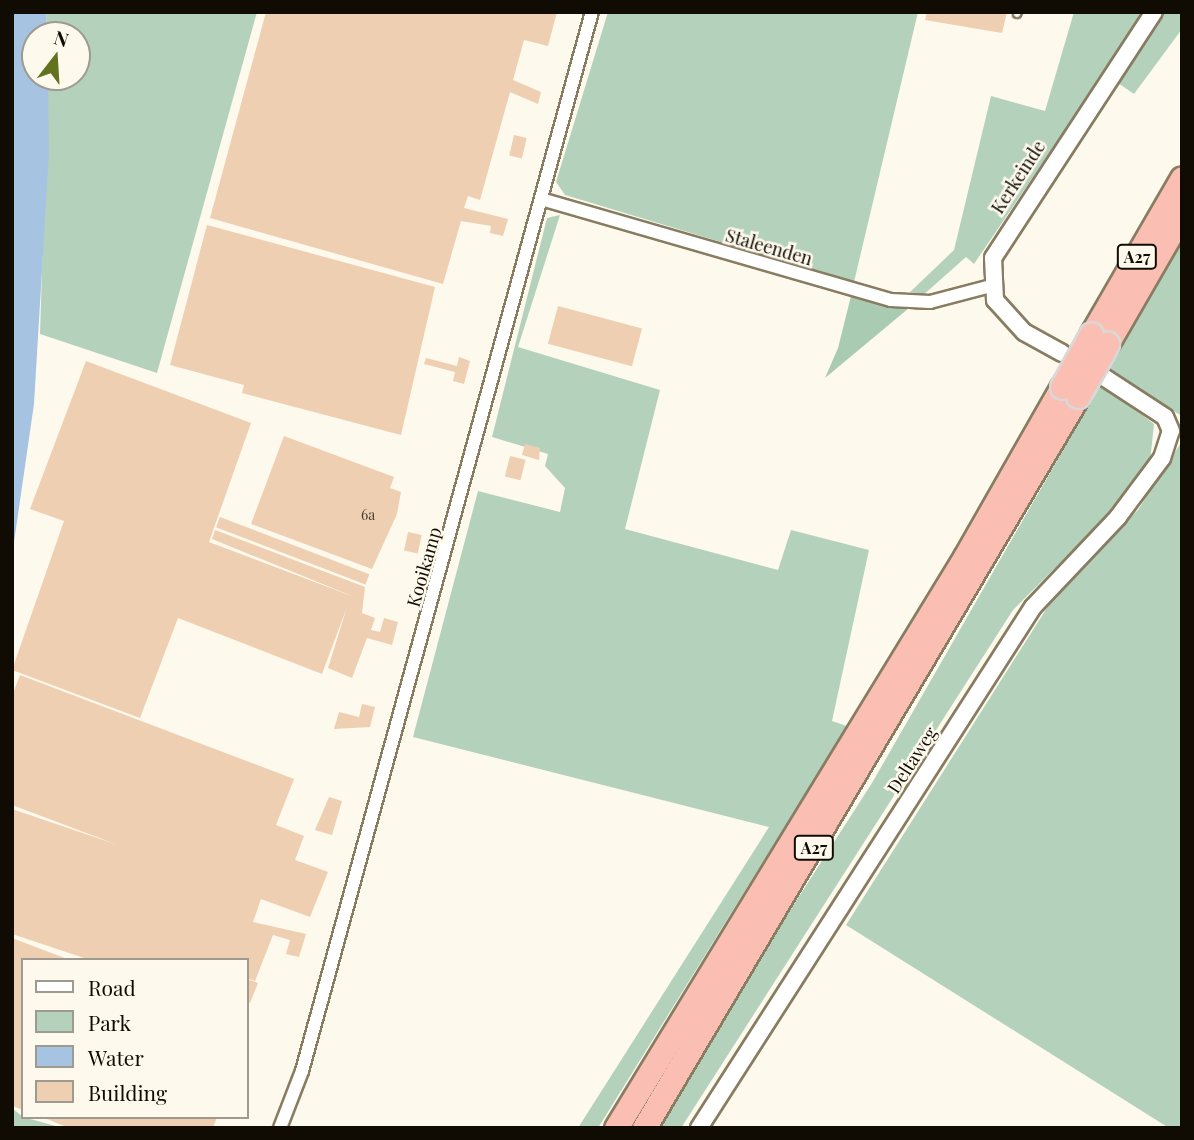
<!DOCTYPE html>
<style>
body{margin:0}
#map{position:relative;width:1194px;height:1140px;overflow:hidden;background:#fef9ed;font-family:"Playfair Display",serif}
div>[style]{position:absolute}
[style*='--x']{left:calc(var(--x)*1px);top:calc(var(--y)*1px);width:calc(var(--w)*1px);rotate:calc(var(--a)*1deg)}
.green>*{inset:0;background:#b4d1bc}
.forest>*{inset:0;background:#a8cbb1}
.water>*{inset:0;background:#a6c4e1}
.building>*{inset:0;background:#eecfb1;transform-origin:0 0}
.roads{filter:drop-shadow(2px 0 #887c61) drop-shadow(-2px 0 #887c61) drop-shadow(0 2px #887c61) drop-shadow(0 -2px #887c61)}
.service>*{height:6px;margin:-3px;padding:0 3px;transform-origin:3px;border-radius:3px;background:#fff}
.minor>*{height:12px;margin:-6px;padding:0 6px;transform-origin:6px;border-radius:6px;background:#fff}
.tertiary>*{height:16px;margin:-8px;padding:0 8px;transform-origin:8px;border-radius:8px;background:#fff}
.motorway>*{height:23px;margin:-11.5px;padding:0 11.5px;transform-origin:11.5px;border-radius:11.5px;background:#fabfb2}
.bridges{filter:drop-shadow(2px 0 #d9d8d7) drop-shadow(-2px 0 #d9d8d7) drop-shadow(0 2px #d9d8d7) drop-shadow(0 -2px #d9d8d7)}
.motorway-bridge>*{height:23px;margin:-11.5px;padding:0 11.5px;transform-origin:11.5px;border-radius:11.5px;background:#fabfb2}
span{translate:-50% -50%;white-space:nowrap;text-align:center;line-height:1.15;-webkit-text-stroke:5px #fef9ed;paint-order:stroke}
.number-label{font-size:14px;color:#483d2e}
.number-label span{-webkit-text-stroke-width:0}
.shield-label span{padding:2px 5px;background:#fef9ed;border:2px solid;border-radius:5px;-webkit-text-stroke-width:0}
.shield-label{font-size:16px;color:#100c03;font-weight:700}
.street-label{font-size:18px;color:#100c03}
.frame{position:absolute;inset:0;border:14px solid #100c03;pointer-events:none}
.legend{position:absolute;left:21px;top:958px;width:228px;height:161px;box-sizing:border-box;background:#fef9ed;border:2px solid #9f9a8f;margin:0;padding:9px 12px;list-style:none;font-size:21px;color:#100c03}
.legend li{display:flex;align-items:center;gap:14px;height:35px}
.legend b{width:35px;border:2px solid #9f9a8f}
.north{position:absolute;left:21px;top:21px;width:70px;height:70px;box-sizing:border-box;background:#fef9ed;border:2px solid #9f9a8f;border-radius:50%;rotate:17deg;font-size:19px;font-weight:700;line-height:28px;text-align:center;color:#100c03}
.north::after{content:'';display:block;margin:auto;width:24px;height:32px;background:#63721e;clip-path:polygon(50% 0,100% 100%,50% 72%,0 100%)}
</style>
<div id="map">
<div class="green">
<i style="clip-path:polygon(46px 12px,257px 12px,157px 373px,40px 334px,48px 77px,77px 77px,77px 35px,47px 35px)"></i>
<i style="clip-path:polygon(608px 12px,918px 12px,854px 282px,565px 195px,556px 182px)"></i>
<i style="clip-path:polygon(1074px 12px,1145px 12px,974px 264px,966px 257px,921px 297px,907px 295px,954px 250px,991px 96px,1045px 111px)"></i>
<i style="clip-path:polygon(1164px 12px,1182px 12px,1182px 29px,1134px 94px,1118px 83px)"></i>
<i style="clip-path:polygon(560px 215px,518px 347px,660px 390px,625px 529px,778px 570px,791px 530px,869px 550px,832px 721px,847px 726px,598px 1128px,578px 1128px,769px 827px,413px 737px,478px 491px,560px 512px,565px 488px,545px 466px,548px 454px,492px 437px,547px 218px)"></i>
<i style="clip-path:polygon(1182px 241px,1182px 416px,1107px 372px)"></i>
<i style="clip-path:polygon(1101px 384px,1154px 424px,1150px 462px,1112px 511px,1013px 610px,681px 1128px,650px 1128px,872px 783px)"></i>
<i style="clip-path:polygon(1182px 441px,1182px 1128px,1169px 1128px,846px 925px,1064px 581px,1138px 510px)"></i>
<i style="clip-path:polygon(12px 1108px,23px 1117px,63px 1128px,12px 1128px)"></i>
</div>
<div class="forest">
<i style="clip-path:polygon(851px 296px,909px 308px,825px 378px,838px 348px)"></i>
</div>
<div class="water">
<i style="clip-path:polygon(12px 12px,46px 12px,47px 35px,35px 35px,35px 77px,48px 77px,49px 153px,34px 404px,12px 556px)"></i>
</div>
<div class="building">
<i style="clip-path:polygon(266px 12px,557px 12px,548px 46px,524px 40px,513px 80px,541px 92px,538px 104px,510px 92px,480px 200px,468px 196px,464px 208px,508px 219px,503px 236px,490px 233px,491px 226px,461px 221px,443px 284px,210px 218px)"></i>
<i style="clip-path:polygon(927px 12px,1007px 12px,1002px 33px,925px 20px)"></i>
<i style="left:514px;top:135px;width:13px;height:21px;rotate:13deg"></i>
<i style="clip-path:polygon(207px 225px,435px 287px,401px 435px,242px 393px,244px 385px,170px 365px)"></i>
<i style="left:558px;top:306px;width:87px;height:39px;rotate:15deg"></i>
<i style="clip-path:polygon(459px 357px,470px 361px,464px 384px,453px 381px,455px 372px,424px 364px,426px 358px,457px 366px)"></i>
<i style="clip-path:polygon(86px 361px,251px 423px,209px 542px,357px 598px,212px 539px,215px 530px,365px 587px,362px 613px,375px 618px,371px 630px,380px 632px,384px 618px,398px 622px,392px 645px,367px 638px,352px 678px,328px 668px,347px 607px,322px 674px,178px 618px,140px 718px,12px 670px,64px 521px,30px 509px)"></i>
<i style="clip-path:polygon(284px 436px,394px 477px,390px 488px,401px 492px,397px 514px,372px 569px,251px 524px)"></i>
<i style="clip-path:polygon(525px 444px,540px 448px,539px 460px,522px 455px)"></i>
<i style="left:510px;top:456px;width:16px;height:21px;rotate:14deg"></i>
<i style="left:220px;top:517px;width:160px;height:11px;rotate:21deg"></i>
<i style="left:408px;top:532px;width:14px;height:19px;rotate:12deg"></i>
<i style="clip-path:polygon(20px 675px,294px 779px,276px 825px,304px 836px,295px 860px,328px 872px,310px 917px,261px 899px,253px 922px,306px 934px,299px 957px,286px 954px,290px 940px,273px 935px,255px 981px,247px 978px,247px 960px,90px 960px,12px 934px,12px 809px,118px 845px,12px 805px,12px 696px)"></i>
<i style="clip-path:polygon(362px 704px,375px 707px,370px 727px,334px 729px,339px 712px,359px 717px)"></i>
<i style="clip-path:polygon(329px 797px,342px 801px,332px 835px,315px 830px)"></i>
<i style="clip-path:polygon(12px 938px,70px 960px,23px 960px,23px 1110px,12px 1106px)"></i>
<i style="clip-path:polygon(247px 979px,258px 983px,250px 1003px,247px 1002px)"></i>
<i style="clip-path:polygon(42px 1117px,217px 1117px,213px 1128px,69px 1128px)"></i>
</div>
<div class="roads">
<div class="service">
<i style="--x:1017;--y:14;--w:2;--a:-63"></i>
</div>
<div class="minor">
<i style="--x:541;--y:199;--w:364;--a:16.1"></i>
<i style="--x:891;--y:300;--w:39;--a:3"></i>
<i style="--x:930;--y:302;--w:63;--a:-14.7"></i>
<i style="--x:280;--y:1128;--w:61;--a:-68.9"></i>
<i style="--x:302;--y:1071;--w:1098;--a:-74.69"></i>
</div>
<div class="tertiary">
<i style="--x:1062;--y:353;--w:43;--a:-151.1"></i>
<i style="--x:1024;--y:332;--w:43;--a:-132.2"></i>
<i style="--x:995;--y:300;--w:42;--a:-92.7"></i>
<i style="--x:993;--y:258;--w:294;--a:-56.8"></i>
<i style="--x:699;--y:1128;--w:619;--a:-57.34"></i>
<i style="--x:1033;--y:607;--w:124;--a:-46.6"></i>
<i style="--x:1118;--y:517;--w:74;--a:-53.3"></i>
<i style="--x:1162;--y:458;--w:28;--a:-72"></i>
<i style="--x:1171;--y:431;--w:15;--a:-113"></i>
<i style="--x:1165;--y:417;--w:75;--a:-146.9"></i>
</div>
<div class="motorway">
<i style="--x:1091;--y:335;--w:181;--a:-59.9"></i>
<i style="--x:1107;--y:344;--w:150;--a:-60"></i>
<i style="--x:616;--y:1128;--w:669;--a:-58.57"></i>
<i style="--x:965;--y:557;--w:196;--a:-60.3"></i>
<i style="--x:644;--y:1128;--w:851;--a:-59.34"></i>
</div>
</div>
<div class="bridges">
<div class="motorway-bridge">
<i style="--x:1062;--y:387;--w:60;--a:-60.9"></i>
<i style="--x:1078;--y:396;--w:60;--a:-60.9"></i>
</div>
</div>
<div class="number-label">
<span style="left:368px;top:515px">6a</span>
</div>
<div class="shield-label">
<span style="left:1137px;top:257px">A27</span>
<span style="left:814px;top:848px">A27</span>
</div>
<div class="street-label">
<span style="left:1018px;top:177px;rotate:-57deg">Kerkeinde</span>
<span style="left:769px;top:247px;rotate:16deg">Staleenden</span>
<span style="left:424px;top:567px;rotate:-74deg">Kooikamp</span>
<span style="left:912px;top:760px;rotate:-57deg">Deltaweg</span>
</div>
<div class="frame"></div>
<ul class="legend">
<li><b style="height:9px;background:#fff"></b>Road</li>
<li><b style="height:19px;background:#b4d1bc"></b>Park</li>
<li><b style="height:19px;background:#a6c4e1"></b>Water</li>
<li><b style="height:19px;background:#eecfb1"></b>Building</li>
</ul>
<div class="north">N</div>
</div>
